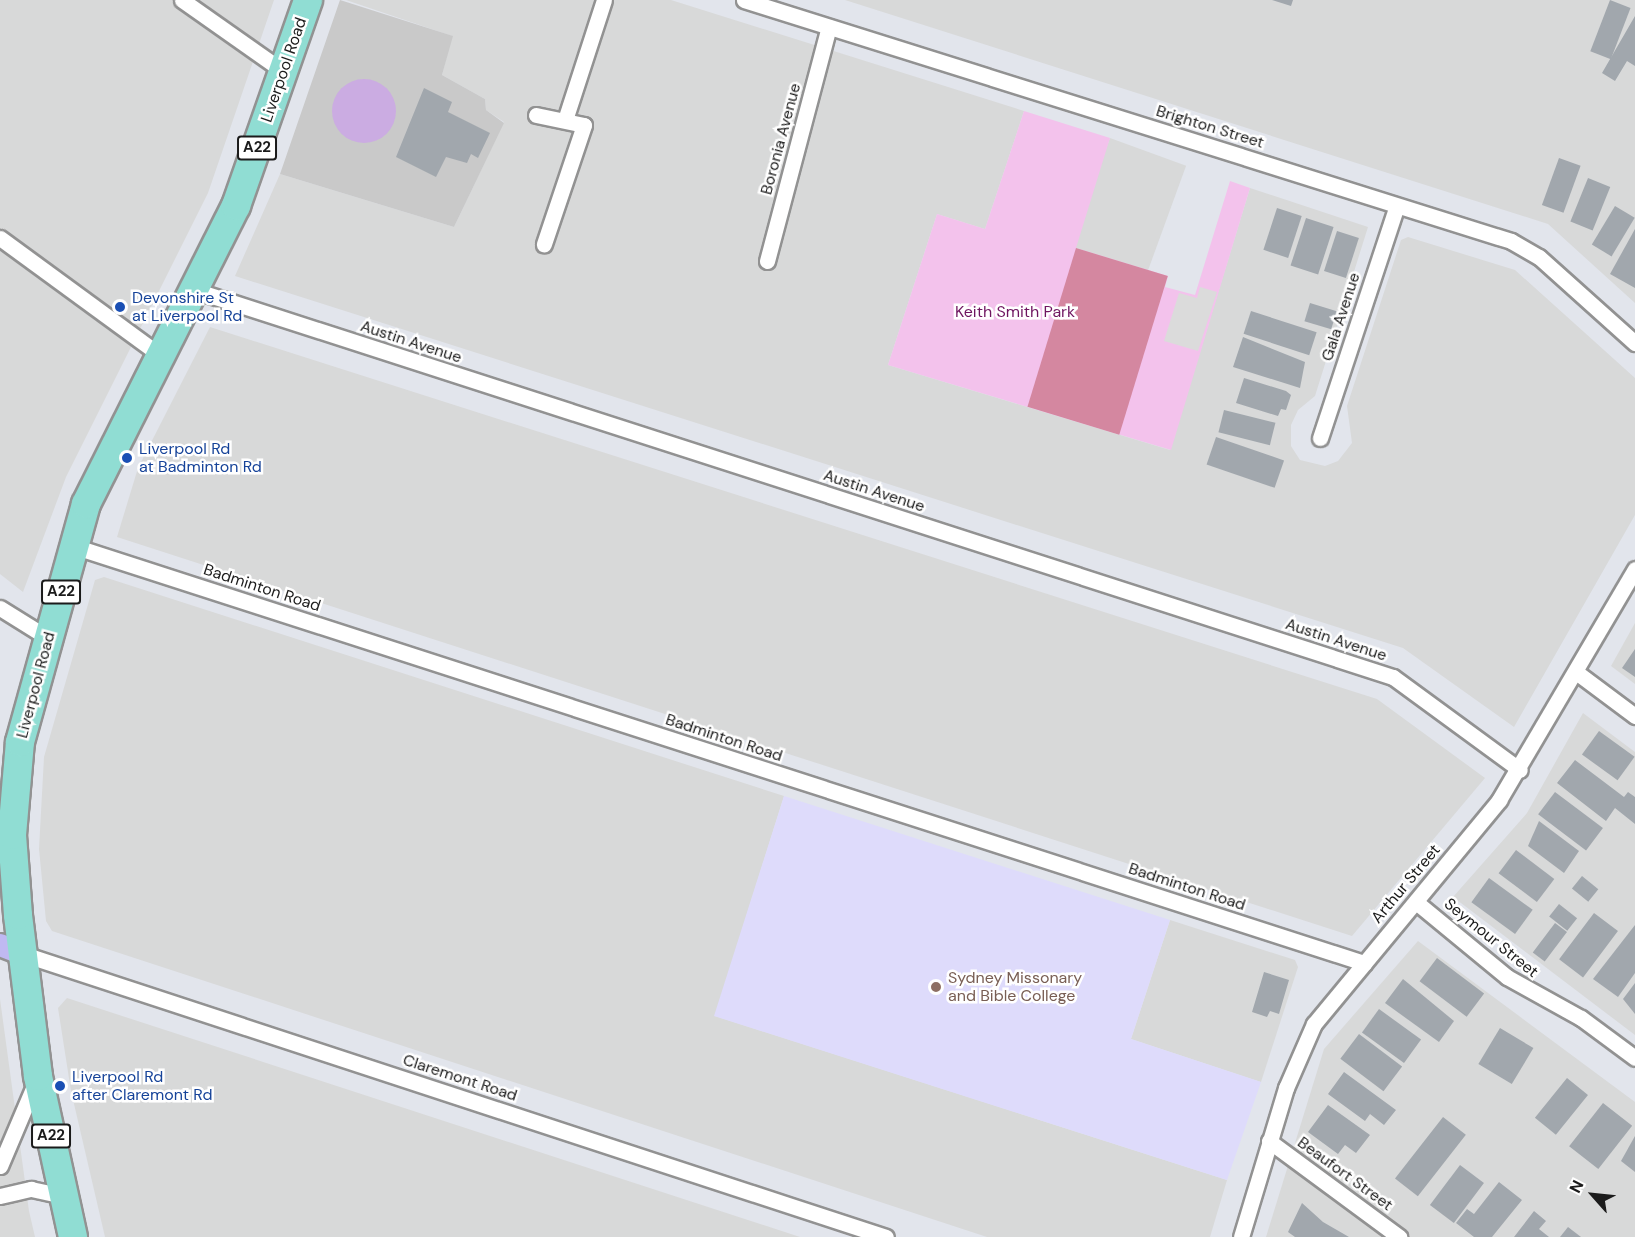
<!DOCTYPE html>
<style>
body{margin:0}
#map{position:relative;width:1635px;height:1237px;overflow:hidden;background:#e2e5ec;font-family:"DM Sans",sans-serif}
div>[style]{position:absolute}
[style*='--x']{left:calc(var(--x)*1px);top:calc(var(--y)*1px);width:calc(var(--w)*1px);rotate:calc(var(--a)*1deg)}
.residential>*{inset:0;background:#d8d9d9;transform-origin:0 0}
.education>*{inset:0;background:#dedbfb}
.religious>*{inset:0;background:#c9c9c9}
.grass>*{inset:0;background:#cbace2}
.round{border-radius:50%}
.park>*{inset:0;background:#f3c2ec}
.pitch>*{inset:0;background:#d487a0;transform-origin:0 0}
.parking>*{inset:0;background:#dbdbdb}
.building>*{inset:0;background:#a1a7ad;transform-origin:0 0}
.roads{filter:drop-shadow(2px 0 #929292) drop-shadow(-2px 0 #929292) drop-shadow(0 2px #929292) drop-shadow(0 -2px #929292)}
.street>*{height:15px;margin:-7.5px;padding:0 7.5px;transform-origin:7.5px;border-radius:7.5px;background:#fff}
.secondary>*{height:22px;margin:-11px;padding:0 11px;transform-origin:11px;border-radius:11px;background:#c0b9f2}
.highway>*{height:28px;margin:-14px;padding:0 14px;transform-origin:14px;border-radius:14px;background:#90ddd3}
.dots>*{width:16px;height:16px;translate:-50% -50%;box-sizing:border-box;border:3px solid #fff;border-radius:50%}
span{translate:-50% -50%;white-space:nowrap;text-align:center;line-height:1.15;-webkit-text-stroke:5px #fff;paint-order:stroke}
.shield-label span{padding:2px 4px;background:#fff;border:2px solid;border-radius:4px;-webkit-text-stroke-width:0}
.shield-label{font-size:15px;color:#1b1b1b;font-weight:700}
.street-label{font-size:16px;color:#1b1b1b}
.transit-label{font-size:16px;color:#164399}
.left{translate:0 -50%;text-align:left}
.park-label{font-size:16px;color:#6e1560}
.education-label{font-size:16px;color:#785e54}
.north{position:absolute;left:1563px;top:1165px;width:60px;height:60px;-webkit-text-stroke:4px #fff;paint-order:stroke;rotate:297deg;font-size:16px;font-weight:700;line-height:24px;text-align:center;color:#1b1b1b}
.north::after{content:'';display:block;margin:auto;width:21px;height:27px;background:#1b1b1b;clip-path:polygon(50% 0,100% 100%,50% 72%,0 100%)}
</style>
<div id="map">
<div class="residential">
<i style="clip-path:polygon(0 0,274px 0,208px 193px,66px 477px,23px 592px,0 574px)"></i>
<i style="clip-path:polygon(346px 0,671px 0,1024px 111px,985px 229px,937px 214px,888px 365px,1170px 450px,1250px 188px,1368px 227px,1315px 396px,1298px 410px,1291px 425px,1291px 446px,1300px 460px,1325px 466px,1338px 461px,1352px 443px,1347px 406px,1401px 240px,1408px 237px,1515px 270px,1635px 378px,1635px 515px,1514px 727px,1403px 648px,235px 276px,280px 174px,454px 227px,504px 122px,486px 110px,485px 99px,442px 75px,452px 36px)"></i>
<i style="clip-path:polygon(845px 0,1635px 0,1635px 303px,1548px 224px)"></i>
<i style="left:1110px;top:138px;width:81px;height:115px;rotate:20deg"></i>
<i style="clip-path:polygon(210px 327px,1377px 699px,1485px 778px,1352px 936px,117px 537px,138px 468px)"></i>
<i style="clip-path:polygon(104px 577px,784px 796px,715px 1016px,1227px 1180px,1210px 1237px,987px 1237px,52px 931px,46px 921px,39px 849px,44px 757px,95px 580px)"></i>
<i style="clip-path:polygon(1635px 623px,1635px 684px,1611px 666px)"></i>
<i style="clip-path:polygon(1583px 713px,1635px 752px,1635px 1035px,1453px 897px,1527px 813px)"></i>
<i style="clip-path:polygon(1170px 920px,1295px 960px,1298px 967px,1261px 1082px,1131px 1039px)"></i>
<i style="clip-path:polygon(1418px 941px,1635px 1102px,1635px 1237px,1266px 1237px,1324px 1049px)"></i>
<i style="clip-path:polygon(67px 998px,800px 1237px,105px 1237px,71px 1091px,58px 1008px)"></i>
<i style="clip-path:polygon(0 999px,29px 1211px,35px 1237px,0 1237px)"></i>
</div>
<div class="education">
<i style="clip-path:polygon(784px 796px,1170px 920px,1131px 1039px,1261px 1082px,1227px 1180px,714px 1016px)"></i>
</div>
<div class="religious">
<i style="clip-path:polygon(340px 0,453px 36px,442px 75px,485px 99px,486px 110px,504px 123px,454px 227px,280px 174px)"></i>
</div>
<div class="grass">
<i class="round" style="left:332px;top:79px;width:64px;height:64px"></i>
</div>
<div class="park">
<i style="clip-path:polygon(1024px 111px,1110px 138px,1076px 248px,1168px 276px,1165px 287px,1195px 295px,1230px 181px,1250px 188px,1171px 450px,888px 365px,937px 214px,985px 229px)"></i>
</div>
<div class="pitch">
<i style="left:1076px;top:248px;width:96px;height:166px;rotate:17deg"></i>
</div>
<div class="parking">
<i style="clip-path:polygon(1200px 287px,1217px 292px,1198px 351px,1164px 341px,1179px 293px,1197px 298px)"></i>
</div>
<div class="building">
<i style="clip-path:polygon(1272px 0,1293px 0,1291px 6px)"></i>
<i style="left:1610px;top:0;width:22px;height:55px;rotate:21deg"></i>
<i style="clip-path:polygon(1635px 16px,1635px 66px,1627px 61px,1615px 81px,1602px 73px)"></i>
<i style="clip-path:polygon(424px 88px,452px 102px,448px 112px,490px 133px,478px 158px,471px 154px,467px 163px,446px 157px,436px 177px,396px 157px)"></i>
<i style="left:1559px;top:158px;width:23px;height:50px;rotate:20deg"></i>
<i style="left:1588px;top:178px;width:24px;height:47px;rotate:22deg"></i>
<i style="left:1615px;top:206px;width:23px;height:45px;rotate:31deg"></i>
<i style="left:1277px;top:208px;width:26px;height:44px;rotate:18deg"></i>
<i style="left:1306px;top:218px;width:29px;height:50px;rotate:18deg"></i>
<i style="clip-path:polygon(1635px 229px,1635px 288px,1610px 274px)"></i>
<i style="left:1337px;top:231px;width:23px;height:42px;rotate:18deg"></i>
<i style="left:1310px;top:303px;width:28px;height:19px;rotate:17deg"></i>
<i style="left:1251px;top:311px;width:69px;height:24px;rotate:18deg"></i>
<i style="clip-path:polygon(1243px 337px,1305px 362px,1300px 388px,1233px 367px)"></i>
<i style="clip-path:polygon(1244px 378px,1286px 391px,1291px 395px,1286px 410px,1281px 409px,1278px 416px,1236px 403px)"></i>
<i style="left:1224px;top:410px;width:53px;height:23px;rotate:14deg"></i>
<i style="left:1216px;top:437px;width:72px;height:29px;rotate:19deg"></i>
<i style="clip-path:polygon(1635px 649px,1635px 677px,1622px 668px)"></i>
<i style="left:1599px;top:731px;width:44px;height:29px;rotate:36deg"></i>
<i style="clip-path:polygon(1575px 760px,1624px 797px,1628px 792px,1635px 797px,1635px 824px,1615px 808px,1606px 821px,1557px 783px)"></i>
<i style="left:1555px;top:792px;width:60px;height:28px;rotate:37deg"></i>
<i style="clip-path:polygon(1539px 821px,1579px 851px,1564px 873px,1528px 846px)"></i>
<i style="left:1516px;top:850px;width:48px;height:29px;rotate:37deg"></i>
<i style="left:1582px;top:876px;width:21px;height:16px;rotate:39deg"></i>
<i style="left:1489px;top:878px;width:54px;height:30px;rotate:36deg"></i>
<i style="left:1559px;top:904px;width:23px;height:16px;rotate:38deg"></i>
<i style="left:1594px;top:913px;width:30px;height:58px;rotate:37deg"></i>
<i style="left:1555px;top:923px;width:15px;height:37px;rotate:37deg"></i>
<i style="clip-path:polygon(1635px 925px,1635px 973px,1618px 997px,1593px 979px)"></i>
<i style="left:1437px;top:958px;width:59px;height:29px;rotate:37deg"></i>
<i style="clip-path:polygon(1264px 972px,1289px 980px,1279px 1014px,1270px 1011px,1267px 1017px,1252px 1012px)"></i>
<i style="clip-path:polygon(1403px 979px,1454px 1021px,1439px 1042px,1385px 1003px)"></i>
<i style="clip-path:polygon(1635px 983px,1635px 1014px,1623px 999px)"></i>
<i style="left:1379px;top:1009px;width:52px;height:29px;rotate:36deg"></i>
<i style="left:1500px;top:1028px;width:39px;height:42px;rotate:31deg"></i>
<i style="left:1359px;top:1034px;width:54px;height:31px;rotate:37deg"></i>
<i style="clip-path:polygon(1344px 1072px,1396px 1110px,1384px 1125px,1370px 1114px,1365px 1121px,1328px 1094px)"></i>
<i style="left:1567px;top:1078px;width:27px;height:51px;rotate:39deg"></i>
<i style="left:1603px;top:1103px;width:37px;height:55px;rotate:38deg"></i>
<i style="clip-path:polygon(1328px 1105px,1370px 1135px,1356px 1153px,1345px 1145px,1338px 1154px,1308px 1132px)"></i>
<i style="left:1443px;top:1117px;width:29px;height:78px;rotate:38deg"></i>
<i style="clip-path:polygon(1635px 1136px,1635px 1172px,1621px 1161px)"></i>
<i style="left:1460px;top:1165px;width:30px;height:50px;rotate:37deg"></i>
<i style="clip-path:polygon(1499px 1182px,1522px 1200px,1492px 1237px,1474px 1237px,1456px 1223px,1467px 1209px,1474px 1214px)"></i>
<i style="clip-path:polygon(1302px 1203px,1323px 1222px,1349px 1237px,1295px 1237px,1288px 1232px)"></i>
<i style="clip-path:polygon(1534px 1211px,1546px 1221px,1539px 1229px,1549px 1237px,1514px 1237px)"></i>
<i style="clip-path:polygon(1568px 1227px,1581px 1237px,1560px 1237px)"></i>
</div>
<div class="roads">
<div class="street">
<i style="--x:182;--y:0;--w:123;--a:35.1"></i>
<i style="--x:744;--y:0;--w:804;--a:17.44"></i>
<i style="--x:1511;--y:241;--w:32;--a:30"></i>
<i style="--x:1539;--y:257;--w:129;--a:41.9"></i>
<i style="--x:536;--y:115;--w:49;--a:11.8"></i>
<i style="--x:584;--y:125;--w:126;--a:108.6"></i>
<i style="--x:565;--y:120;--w:126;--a:-72"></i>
<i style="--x:0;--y:238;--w:200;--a:36.2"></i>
<i style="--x:767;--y:261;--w:242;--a:-75.2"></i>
<i style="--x:194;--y:290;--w:1260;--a:17.89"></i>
<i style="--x:1393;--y:677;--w:157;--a:36.2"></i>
<i style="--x:1320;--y:438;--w:242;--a:-71.7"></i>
<i style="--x:73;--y:546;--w:1357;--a:17.9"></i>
<i style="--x:0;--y:608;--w:57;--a:32"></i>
<i style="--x:1576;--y:672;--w:74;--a:36.7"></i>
<i style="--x:1416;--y:902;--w:118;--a:39.5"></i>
<i style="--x:1507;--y:977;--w:85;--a:29"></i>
<i style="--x:1581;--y:1018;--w:67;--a:36.5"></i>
<i style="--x:23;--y:954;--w:908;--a:18.16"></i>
<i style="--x:1269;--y:1141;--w:162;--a:36.4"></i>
<i style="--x:0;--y:1166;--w:92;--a:-67"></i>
<i style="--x:0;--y:1196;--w:32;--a:-13"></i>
<i style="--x:31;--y:1189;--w:34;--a:12"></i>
<i style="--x:1241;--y:1237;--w:156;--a:-73.2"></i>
<i style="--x:1286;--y:1088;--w:70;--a:-66.4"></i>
<i style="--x:1314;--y:1024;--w:291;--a:-50.4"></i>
<i style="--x:1499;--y:800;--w:268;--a:-59.5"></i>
</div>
<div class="secondary">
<i style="--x:0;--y:945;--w:25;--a:21"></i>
</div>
<div class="highway">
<i style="--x:73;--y:1237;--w:165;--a:-102.3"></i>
<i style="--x:38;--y:1076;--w:162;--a:-97.1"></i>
<i style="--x:18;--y:915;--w:80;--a:-94.3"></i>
<i style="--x:12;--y:835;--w:93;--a:-85.1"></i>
<i style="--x:20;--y:742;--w:247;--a:-74.5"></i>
<i style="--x:86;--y:504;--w:334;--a:-63.3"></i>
<i style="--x:236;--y:206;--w:218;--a:-70.7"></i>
</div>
</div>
<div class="dots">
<i style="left:120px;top:307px;background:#1a4fb4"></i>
<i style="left:127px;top:458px;background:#1a4fb4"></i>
<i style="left:936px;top:987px;background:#8d6e63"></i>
<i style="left:60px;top:1086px;background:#1a4fb4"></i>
</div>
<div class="shield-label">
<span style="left:257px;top:148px">A22</span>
<span style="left:61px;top:592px">A22</span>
<span style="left:51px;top:1136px">A22</span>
</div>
<div class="street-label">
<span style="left:284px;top:70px;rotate:-71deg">Liverpool Road</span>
<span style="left:1210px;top:127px;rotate:17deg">Brighton Street</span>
<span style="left:781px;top:139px;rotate:-75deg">Boronia Avenue</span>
<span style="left:1341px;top:317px;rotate:-72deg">Gala Avenue</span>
<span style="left:411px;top:342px;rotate:18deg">Austin Avenue</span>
<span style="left:874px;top:491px;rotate:18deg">Austin Avenue</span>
<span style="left:262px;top:588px;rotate:18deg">Badminton Road</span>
<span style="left:1336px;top:640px;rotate:18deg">Austin Avenue</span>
<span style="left:36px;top:685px;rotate:-75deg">Liverpool Road</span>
<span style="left:724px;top:738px;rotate:18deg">Badminton Road</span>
<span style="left:1406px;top:884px;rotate:-50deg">Arthur Street</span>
<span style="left:1187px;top:887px;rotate:18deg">Badminton Road</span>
<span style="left:1491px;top:938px;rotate:39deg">Seymour Street</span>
<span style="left:460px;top:1078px;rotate:18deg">Claremont Road</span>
<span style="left:1345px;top:1174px;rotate:36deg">Beaufort Street</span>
</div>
<div class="transit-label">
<span class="left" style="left:132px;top:307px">Devonshire St<br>at Liverpool Rd</span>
<span class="left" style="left:139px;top:458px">Liverpool Rd<br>at Badminton Rd</span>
<span class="left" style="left:72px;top:1086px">Liverpool Rd<br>after Claremont Rd</span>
</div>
<div class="park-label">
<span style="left:1015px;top:312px">Keith Smith Park</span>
</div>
<div class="education-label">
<span class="left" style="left:948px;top:987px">Sydney Missonary<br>and Bible College</span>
</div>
<div class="north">N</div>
</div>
